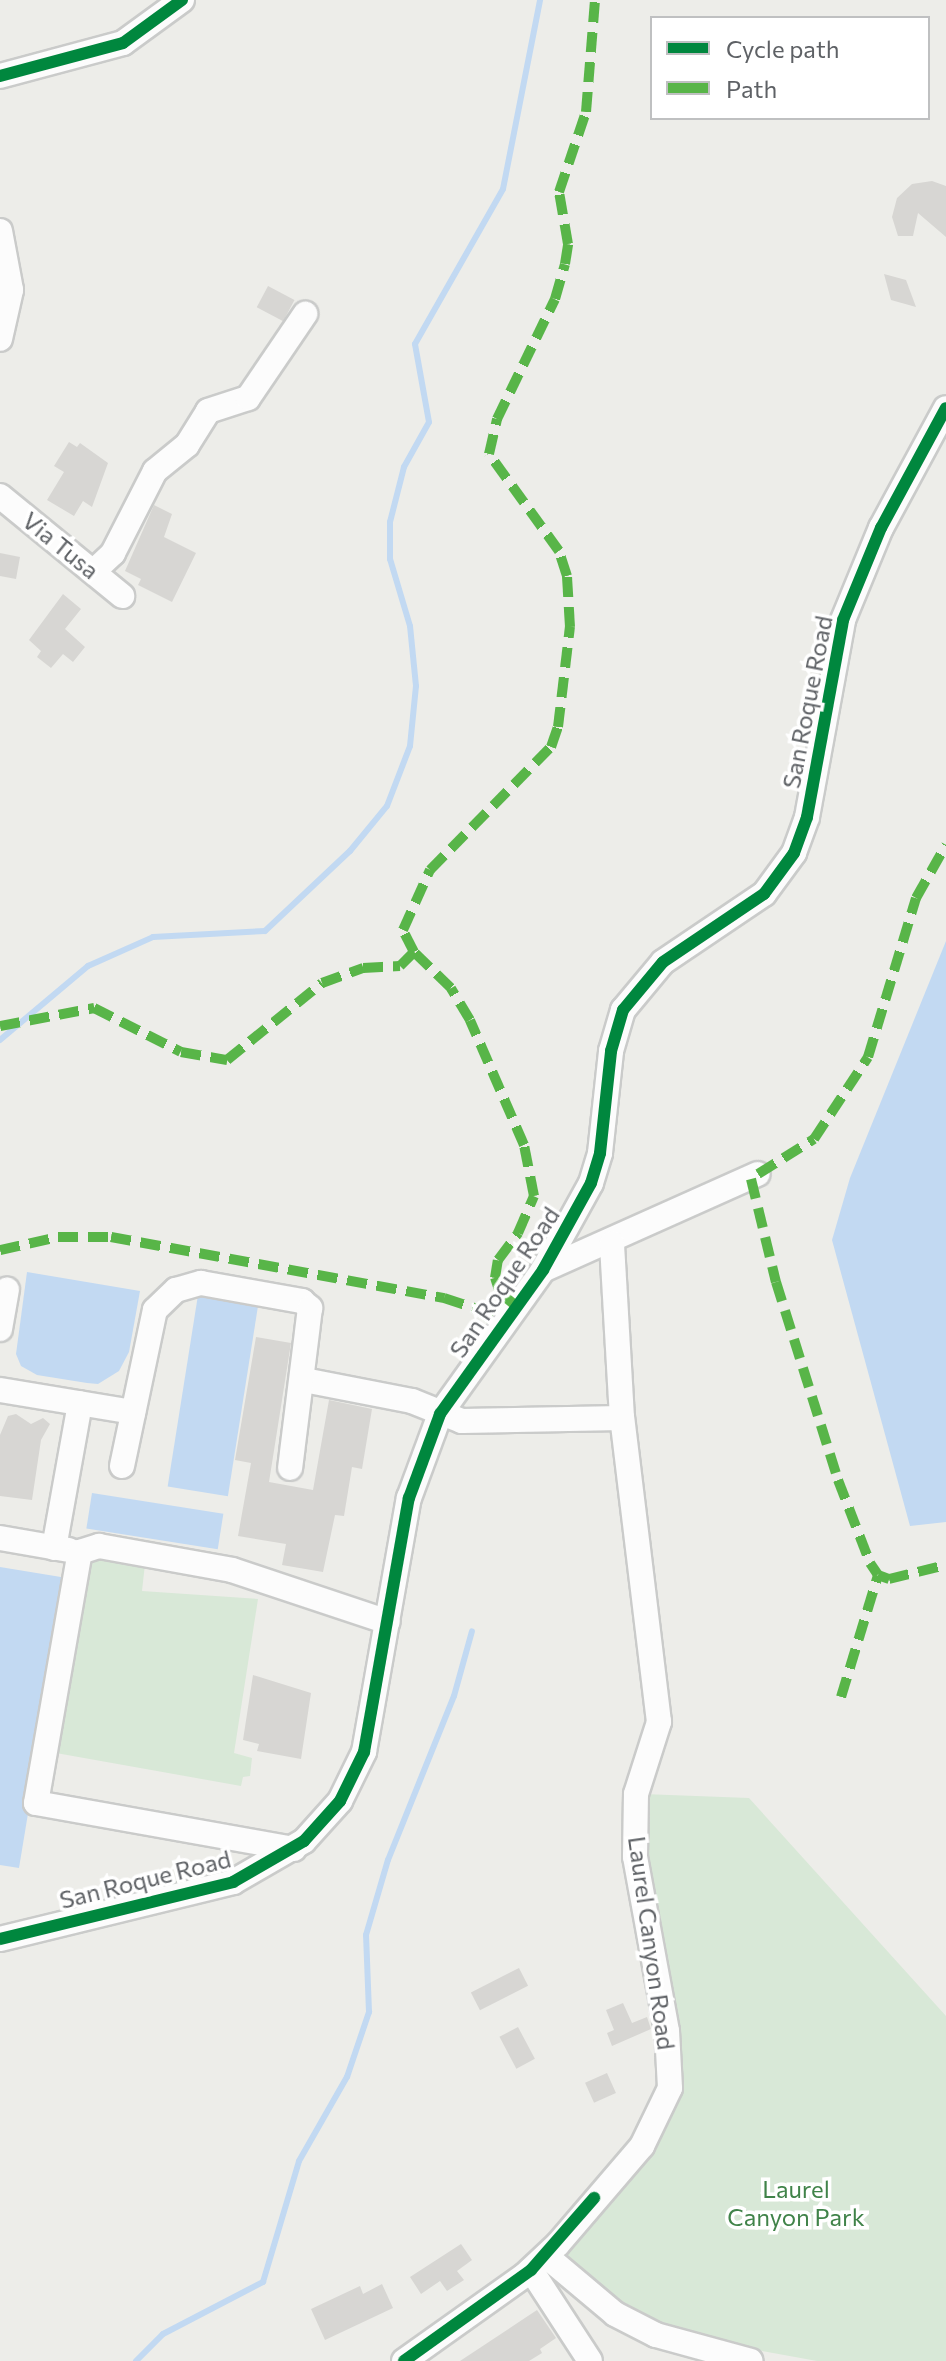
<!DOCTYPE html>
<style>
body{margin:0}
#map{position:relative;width:946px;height:2361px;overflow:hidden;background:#edede9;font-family:Commissioner,sans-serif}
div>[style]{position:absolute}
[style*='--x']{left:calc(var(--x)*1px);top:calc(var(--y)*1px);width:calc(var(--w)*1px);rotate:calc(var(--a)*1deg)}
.green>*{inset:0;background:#d8e8d7}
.water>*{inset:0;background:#c2d9f2;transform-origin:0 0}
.stream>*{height:6px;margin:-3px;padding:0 3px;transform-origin:3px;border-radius:3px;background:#c2d9f2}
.building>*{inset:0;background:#d7d6d3;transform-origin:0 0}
.roads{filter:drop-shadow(2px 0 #cacbca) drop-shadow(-2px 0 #cacbca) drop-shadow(0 2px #cacbca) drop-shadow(0 -2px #cacbca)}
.minor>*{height:24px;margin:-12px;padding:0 12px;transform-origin:12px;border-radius:12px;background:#fcfcfc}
.quiet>*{height:10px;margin-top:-5px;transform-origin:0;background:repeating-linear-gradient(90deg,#58b548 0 20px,transparent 0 30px)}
.cycleway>*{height:12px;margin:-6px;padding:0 6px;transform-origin:6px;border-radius:6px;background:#00873e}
span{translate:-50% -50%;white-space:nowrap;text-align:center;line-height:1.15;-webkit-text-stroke:7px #fff;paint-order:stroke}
.street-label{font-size:24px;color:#5e6165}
.park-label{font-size:24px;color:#408349}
.legend{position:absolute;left:650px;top:16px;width:280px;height:104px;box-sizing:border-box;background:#fff;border:2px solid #bfc0c1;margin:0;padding:10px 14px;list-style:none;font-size:24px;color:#5e6165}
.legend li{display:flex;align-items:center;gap:16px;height:40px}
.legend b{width:40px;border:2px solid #bfc0c1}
</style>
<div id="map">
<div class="green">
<i style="clip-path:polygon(103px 1556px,145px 1564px,142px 1591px,258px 1599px,234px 1753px,252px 1758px,250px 1776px,243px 1777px,241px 1786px,56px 1753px,88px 1563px)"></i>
<i style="clip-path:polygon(643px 1794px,749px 1798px,946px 2016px,946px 2361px,817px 2361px,691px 2338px,636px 2318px,566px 2260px,563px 2251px,641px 2164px,670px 2114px,646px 1891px)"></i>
</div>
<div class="water">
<i style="clip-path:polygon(946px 941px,946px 1522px,910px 1526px,832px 1240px,850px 1178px)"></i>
<i style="clip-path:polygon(27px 1272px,140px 1291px,129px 1352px,119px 1371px,98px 1384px,87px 1383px,37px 1375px,21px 1366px,16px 1354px)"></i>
<i style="left:198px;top:1295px;width:61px;height:194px;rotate:9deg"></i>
<i style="left:92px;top:1493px;width:133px;height:36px;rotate:9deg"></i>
<i style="clip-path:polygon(0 1567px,67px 1578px,19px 1868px,0 1865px)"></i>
</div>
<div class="stream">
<i style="--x:0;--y:1040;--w:115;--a:-40.1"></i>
<i style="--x:88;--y:966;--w:71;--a:-24"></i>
<i style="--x:153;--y:937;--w:112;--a:-3.1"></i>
<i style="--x:265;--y:931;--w:117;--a:-43.3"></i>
<i style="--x:350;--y:851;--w:58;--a:-50.6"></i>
<i style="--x:387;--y:806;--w:64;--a:-69"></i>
<i style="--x:410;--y:746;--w:60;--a:-84.3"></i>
<i style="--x:416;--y:686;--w:60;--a:-95.7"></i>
<i style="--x:410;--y:626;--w:70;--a:-106.6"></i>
<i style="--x:390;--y:559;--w:37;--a:-90"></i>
<i style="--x:390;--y:522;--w:57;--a:-75.7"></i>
<i style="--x:404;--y:467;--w:51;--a:-60.9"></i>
<i style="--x:429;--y:422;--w:79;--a:-100.2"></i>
<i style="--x:415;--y:344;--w:178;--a:-60.4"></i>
<i style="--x:503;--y:189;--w:193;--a:-78.9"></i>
<i style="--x:136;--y:2361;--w:38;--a:-45"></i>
<i style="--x:163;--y:2334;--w:113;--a:-27.5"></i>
<i style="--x:263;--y:2282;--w:126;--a:-73.4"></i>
<i style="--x:299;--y:2161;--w:97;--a:-60.3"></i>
<i style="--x:347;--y:2077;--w:69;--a:-71.3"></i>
<i style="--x:369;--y:2012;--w:77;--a:-92.2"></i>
<i style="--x:366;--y:1935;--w:78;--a:-73.7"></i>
<i style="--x:388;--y:1860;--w:177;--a:-68.1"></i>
<i style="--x:454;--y:1696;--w:67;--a:-74.5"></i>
</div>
<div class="building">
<i style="clip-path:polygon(932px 181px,946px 186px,946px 237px,918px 213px,913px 236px,898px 236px,892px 217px,897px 198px,912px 184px)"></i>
<i style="clip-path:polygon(884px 274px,906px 280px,916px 307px,891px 300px)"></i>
<i style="left:268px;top:286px;width:30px;height:24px;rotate:28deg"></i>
<i style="clip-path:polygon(69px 442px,77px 447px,80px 443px,108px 463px,92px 507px,83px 501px,74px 516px,47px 500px,64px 472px,54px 466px)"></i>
<i style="clip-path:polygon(154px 505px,172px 514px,164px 537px,196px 553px,172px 602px,138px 585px,141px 579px,125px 571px)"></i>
<i style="clip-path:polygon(0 553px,20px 557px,16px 579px,0 576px)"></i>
<i style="clip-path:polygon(63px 594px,81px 609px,65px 629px,85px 647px,73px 662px,63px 654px,51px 668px,37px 657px,41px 651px,29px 640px)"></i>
<i style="clip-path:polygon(256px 1337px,291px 1343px,269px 1482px,313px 1490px,329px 1400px,372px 1409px,362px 1469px,352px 1467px,344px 1516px,335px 1515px,323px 1572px,282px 1565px,286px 1544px,238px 1536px,251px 1463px,235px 1460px)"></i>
<i style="clip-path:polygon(16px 1414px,31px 1424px,43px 1418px,50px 1424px,41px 1440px,32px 1500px,0 1496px,0 1435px,8px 1416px)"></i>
<i style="clip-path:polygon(253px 1675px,311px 1693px,301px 1759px,257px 1751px,259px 1744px,243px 1740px)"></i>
<i style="left:519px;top:1968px;width:20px;height:54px;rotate:63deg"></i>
<i style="clip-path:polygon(623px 2003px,632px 2023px,647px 2017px,651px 2029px,612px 2046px,607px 2033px,614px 2030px,606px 2010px)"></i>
<i style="left:518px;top:2027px;width:36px;height:21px;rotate:62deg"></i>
<i style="left:607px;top:2073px;width:22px;height:24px;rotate:66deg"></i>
<i style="clip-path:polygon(461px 2244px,472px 2260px,457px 2271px,464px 2280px,447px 2291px,440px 2281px,421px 2294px,410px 2277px)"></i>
<i style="clip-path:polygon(382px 2284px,393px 2308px,325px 2340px,311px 2309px,360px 2286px,363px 2294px)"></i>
<i style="clip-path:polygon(537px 2310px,556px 2338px,540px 2349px,542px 2353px,529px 2361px,460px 2361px)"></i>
</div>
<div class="roads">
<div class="minor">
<i style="--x:0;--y:76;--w:127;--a:-15"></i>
<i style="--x:123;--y:43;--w:73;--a:-36.1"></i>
<i style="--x:0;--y:231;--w:60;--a:79.4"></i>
<i style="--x:11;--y:290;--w:50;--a:102.7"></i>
<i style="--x:0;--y:496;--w:158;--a:39.3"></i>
<i style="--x:94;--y:571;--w:26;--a:-43"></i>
<i style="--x:113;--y:553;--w:92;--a:-62.9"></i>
<i style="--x:155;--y:471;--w:41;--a:-39.1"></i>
<i style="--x:187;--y:445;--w:40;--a:-58"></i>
<i style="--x:208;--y:411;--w:42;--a:-18"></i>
<i style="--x:248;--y:398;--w:102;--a:-55.8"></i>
<i style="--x:543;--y:1270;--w:235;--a:-24.1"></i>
<i style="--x:0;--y:1329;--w:40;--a:-80"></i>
<i style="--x:304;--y:1380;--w:110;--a:11"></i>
<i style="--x:412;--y:1401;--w:54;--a:21.8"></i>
<i style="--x:462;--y:1421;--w:160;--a:-1.1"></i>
<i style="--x:622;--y:1418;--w:175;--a:-93.3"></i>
<i style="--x:0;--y:1390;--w:135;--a:9.4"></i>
<i style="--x:122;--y:1466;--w:159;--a:-78.1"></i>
<i style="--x:155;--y:1310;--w:29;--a:-44"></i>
<i style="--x:176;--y:1290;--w:26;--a:-16"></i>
<i style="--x:201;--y:1283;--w:103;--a:10.1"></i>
<i style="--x:302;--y:1301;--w:11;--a:41"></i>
<i style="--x:310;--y:1308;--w:161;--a:97.1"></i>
<i style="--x:0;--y:1538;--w:70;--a:9.9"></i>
<i style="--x:54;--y:1548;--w:147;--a:-79.8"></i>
<i style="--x:294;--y:1849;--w:262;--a:-169.9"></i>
<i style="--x:36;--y:1803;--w:255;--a:-80.1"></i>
<i style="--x:80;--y:1552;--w:20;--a:-18"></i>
<i style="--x:99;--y:1546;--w:135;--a:10.2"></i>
<i style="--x:232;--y:1570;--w:164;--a:18.4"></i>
<i style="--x:0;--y:1939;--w:240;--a:-13.7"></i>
<i style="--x:233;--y:1882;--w:82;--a:-30"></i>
<i style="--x:304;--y:1841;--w:54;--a:-48"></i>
<i style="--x:340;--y:1801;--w:55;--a:-63.9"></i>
<i style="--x:364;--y:1752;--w:258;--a:-80"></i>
<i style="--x:409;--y:1498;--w:90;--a:-69.7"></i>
<i style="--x:440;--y:1414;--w:177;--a:-54.4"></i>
<i style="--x:543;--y:1270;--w:99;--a:-61.1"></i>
<i style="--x:591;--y:1183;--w:31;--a:-73"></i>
<i style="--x:600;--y:1153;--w:103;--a:-83.8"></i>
<i style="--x:611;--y:1051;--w:43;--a:-73.7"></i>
<i style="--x:623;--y:1010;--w:62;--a:-50.2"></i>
<i style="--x:663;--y:962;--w:122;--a:-34"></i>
<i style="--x:764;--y:894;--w:51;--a:-53.8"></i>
<i style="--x:794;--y:853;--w:38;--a:-70"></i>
<i style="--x:807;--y:817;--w:200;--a:-79.6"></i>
<i style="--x:843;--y:620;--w:100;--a:-67.6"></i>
<i style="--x:881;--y:528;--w:136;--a:-61.6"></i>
<i style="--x:546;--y:2256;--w:90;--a:40"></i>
<i style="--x:615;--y:2314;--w:46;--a:27.1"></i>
<i style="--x:656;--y:2335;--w:98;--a:15.3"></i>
<i style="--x:531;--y:2270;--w:108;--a:57"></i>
<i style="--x:404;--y:2361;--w:148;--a:-35.4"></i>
<i style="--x:525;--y:2275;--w:45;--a:-43.2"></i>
<i style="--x:558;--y:2244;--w:129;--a:-49.4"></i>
<i style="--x:642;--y:2146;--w:64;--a:-64.2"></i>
<i style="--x:670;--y:2088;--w:57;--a:-93"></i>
<i style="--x:667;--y:2031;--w:177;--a:-100.4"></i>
<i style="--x:635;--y:1857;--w:63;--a:-89.1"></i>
<i style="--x:636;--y:1794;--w:76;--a:-72.3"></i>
<i style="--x:659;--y:1722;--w:306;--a:-96.9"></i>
</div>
</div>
<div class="quiet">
<i style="--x:0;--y:1026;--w:96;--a:-10.8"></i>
<i style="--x:94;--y:1008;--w:97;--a:26.8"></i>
<i style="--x:181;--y:1052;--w:47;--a:9.9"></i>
<i style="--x:227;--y:1060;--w:122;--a:-39"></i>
<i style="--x:322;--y:983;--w:44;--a:-20.1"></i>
<i style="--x:363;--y:968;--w:37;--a:-3"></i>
<i style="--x:400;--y:966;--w:20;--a:-45"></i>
<i style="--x:758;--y:1174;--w:66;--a:-32"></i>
<i style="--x:814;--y:1139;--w:98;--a:-56.6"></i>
<i style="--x:868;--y:1057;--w:166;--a:-73.2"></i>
<i style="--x:916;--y:898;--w:61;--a:-60.5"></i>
<i style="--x:751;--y:1179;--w:106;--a:76.4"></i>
<i style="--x:776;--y:1282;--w:207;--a:72.6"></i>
<i style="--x:838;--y:1480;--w:89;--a:68.9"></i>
<i style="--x:870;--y:1563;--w:14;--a:56"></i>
<i style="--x:878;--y:1575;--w:12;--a:20"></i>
<i style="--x:889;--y:1579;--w:59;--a:-13.8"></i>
<i style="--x:0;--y:1250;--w:59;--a:-12.6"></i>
<i style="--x:58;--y:1237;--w:53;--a:0"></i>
<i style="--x:111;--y:1237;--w:339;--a:10.4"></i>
<i style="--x:444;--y:1298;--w:32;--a:18"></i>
<i style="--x:474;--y:1308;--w:32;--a:34"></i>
<i style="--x:515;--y:1305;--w:19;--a:-141"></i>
<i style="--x:500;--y:1293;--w:16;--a:-108"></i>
<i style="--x:495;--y:1278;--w:18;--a:-81"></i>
<i style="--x:498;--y:1260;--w:34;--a:-53"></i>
<i style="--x:518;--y:1233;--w:40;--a:-66.6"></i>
<i style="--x:534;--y:1196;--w:52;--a:-101.1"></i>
<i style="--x:524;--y:1145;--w:136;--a:-113.4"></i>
<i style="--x:470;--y:1020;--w:37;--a:-121"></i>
<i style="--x:451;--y:988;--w:52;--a:-135.8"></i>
<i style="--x:414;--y:952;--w:25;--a:-117"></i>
<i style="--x:403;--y:930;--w:66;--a:-65.8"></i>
<i style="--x:430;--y:870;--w:173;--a:-45.5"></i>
<i style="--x:551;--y:747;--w:21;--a:-71"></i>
<i style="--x:558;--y:727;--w:101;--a:-83.2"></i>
<i style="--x:570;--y:627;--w:51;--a:-93.4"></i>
<i style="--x:567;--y:576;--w:26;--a:-108"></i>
<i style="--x:559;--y:551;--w:120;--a:-125.8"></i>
<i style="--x:489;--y:454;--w:36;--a:-77"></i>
<i style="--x:497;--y:419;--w:133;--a:-64.2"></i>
<i style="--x:555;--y:299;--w:36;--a:-74"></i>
<i style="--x:565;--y:264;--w:20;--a:-81"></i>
<i style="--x:568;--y:244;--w:53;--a:-99.8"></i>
<i style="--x:559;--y:192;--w:84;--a:-71.4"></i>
<i style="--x:586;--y:112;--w:112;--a:-85.4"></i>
<i style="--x:841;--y:1697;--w:127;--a:-73.1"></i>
</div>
<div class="cycleway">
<i style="--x:0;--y:76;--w:127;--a:-15"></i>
<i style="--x:123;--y:43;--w:73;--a:-36.1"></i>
<i style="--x:0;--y:1939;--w:240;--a:-13.7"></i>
<i style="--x:233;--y:1882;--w:82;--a:-30"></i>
<i style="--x:304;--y:1841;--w:54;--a:-48"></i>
<i style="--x:340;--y:1801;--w:55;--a:-63.9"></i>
<i style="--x:364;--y:1752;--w:258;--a:-80"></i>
<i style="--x:409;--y:1498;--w:90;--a:-69.7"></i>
<i style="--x:440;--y:1414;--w:177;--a:-54.4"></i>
<i style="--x:543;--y:1270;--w:99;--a:-61.1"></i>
<i style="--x:591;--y:1183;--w:31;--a:-73"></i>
<i style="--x:600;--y:1153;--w:103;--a:-83.8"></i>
<i style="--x:611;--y:1051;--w:43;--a:-73.7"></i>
<i style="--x:623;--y:1010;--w:62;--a:-50.2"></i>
<i style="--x:663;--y:962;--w:122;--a:-34"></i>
<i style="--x:764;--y:894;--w:51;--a:-53.8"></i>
<i style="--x:794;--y:853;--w:38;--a:-70"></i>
<i style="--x:807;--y:817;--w:200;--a:-79.6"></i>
<i style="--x:843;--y:620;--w:100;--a:-67.6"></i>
<i style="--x:881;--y:528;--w:136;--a:-61.6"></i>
<i style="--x:404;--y:2361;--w:156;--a:-35.6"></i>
<i style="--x:531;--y:2270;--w:96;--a:-48.8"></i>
</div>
<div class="street-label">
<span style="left:61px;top:545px;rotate:39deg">Via Tusa</span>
<span style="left:807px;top:702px;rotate:-79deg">San Roque Road</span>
<span style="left:504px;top:1282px;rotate:-56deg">San Roque Road</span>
<span style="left:145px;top:1879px;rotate:-14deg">San Roque Road</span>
<span style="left:652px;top:1943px;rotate:82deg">Laurel Canyon Road</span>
</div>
<div class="park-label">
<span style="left:796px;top:2203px">Laurel<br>Canyon Park</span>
</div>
<ul class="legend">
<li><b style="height:10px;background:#00873e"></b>Cycle path</li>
<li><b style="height:10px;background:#58b548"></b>Path</li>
</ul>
</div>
